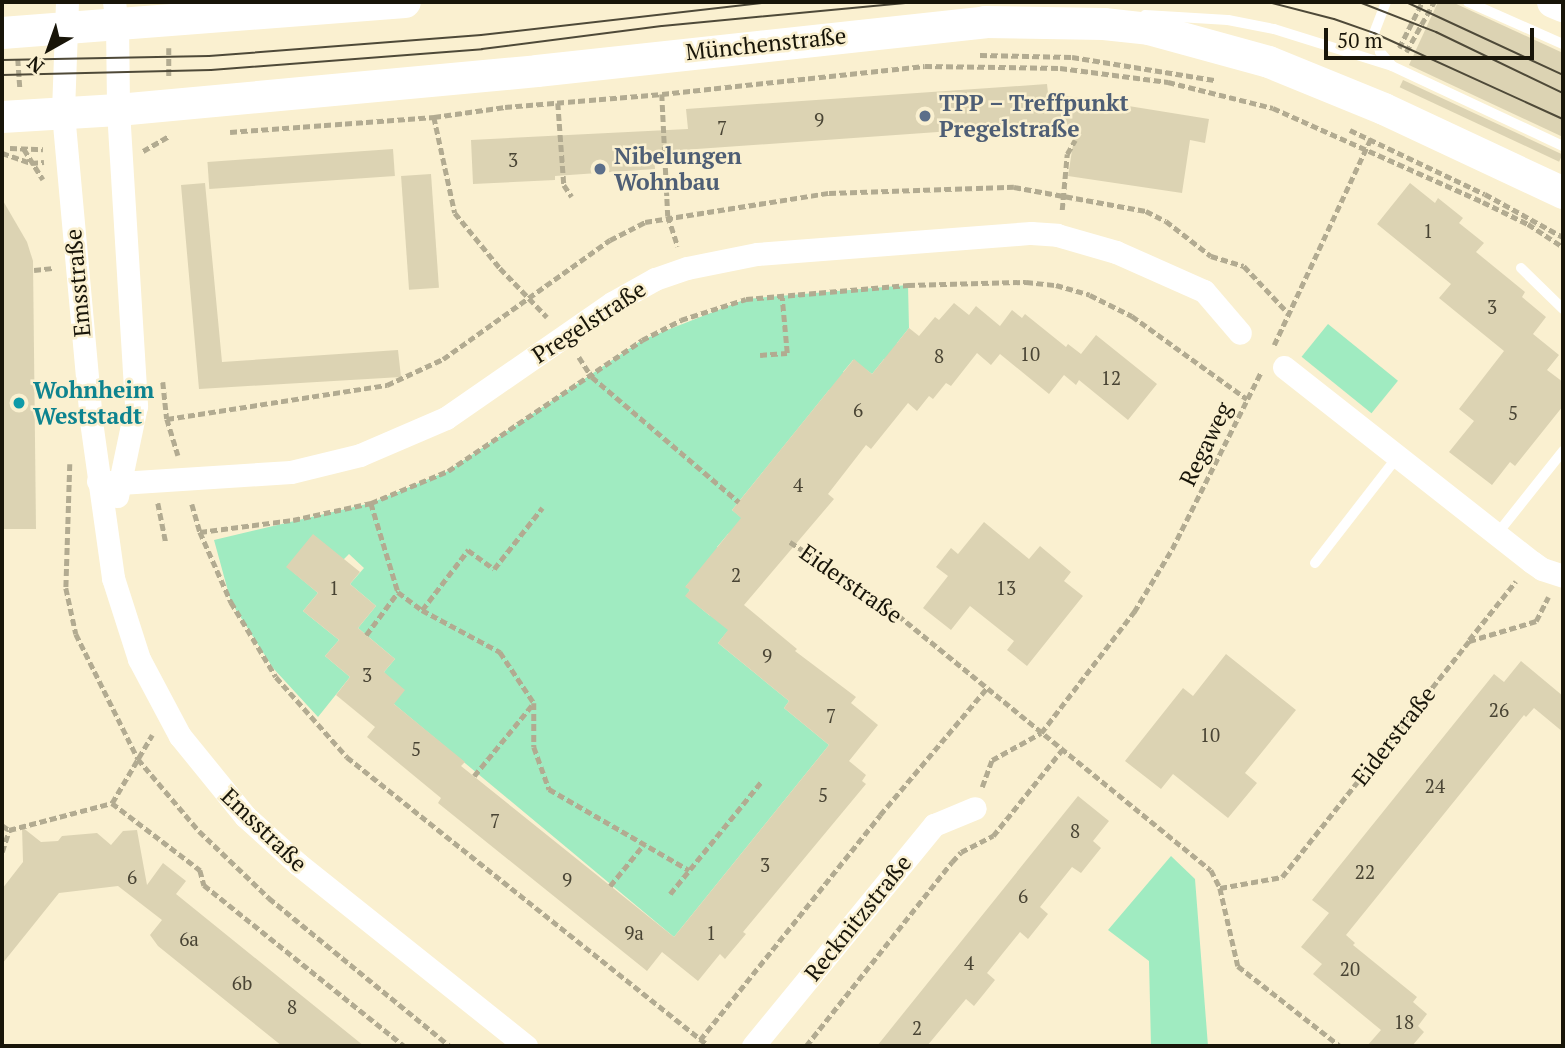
<!DOCTYPE html>
<meta charset="utf-8">
<style>
body{margin:0}
#map{position:relative;width:1565px;height:1048px;overflow:hidden;background:#faf0d0;font-family:"PT Serif",serif}
div>[style]{position:absolute}
[style*='--x']{left:calc(var(--x)*1px);top:calc(var(--y)*1px);width:calc(var(--w)*1px);rotate:calc(var(--a)*1deg)}
.green>*{inset:0;background:#a0ebc1;transform-origin:0 0}
.building>*{inset:0;background:#dcd3b3;transform-origin:0 0}
.path>*{height:4.5px;margin-top:-2.25px;transform-origin:0;background:repeating-linear-gradient(90deg,#b2ab91 0 7px,transparent 0 10.5px)}
.lane>*{height:10px;margin:-5px;padding:0 5px;transform-origin:5px;border-radius:5px;background:#fff}
.street>*{height:23px;margin:-11.5px;padding:0 11.5px;transform-origin:11.5px;border-radius:11.5px;background:#fff}
.secondary>*{height:32px;margin:-16px;padding:0 16px;transform-origin:16px;border-radius:16px;background:#fff}
.tram>*{height:2px;margin:-1px;padding:0 1px;transform-origin:1px;border-radius:1px;background:#4e4938}
.dots>*{width:19px;height:19px;translate:-50% -50%;box-sizing:border-box;border:4px solid #faf0d0;border-radius:50%}
span{translate:-50% -50%;white-space:nowrap;text-align:center;line-height:1.15;-webkit-text-stroke:5px #faf0d0;paint-order:stroke}
.number-label{font-size:19px;color:#494434}
.number-label span{-webkit-text-stroke-width:0}
.street-label{font-size:23px;color:#181509}
.service-label{font-size:23px;color:#4e5e75;font-weight:700}
.left{translate:0 -50%;text-align:left}
.culture-label{font-size:23px;color:#0d838f;font-weight:700}
.frame{position:absolute;inset:0;border:4px solid #181509;pointer-events:none}
.north{position:absolute;left:14px;top:14px;width:70px;height:70px;-webkit-text-stroke:5px #faf0d0;paint-order:stroke;rotate:220deg;font-size:19px;font-weight:700;line-height:28px;text-align:center;color:#181509}
.north::after{content:'';display:block;margin:auto;width:24px;height:32px;background:#181509;clip-path:polygon(50% 0,100% 100%,50% 72%,0 100%)}
.scale{position:absolute;left:1324px;top:28px;width:210px;height:32px;box-sizing:border-box;border:4px solid #181509;border-top:0;padding-left:9px;font-size:21px;line-height:24px;white-space:nowrap;color:#181509;-webkit-text-stroke:5px #faf0d0;paint-order:stroke}
</style>
<div id="map">
<div class="green">
<i style="clip-path:polygon(908px 285px,909px 328px,897px 343px,906px 352px,894px 367px,884px 359px,872px 374px,853px 360px,843px 372px,853px 380px,839px 397px,829px 390px,732px 510px,748px 523px,728px 534px,717px 547px,722px 551px,686px 586px,690px 590px,686px 596px,709px 615px,731px 627px,718px 643px,789px 701px,784px 708px,829px 745px,674px 937px,394px 704px,384px 672px,395px 659px,358px 628px,376px 606px,350px 584px,364px 568px,349px 554px,344px 559px,287px 567px,318px 593px,303px 611px,339px 640px,325px 656px,350px 677px,318px 717px,273px 668px,231px 602px,214px 540px,371px 503px,448px 471px,642px 340px,746px 299px)"></i>
<i style="left:1328px;top:324px;width:90px;height:42px;rotate:39deg"></i>
<i style="clip-path:polygon(1171px 856px,1195px 879px,1208px 1046px,1151px 1046px,1149px 961px,1108px 930px)"></i>
</div>
<div class="building">
<i style="clip-path:polygon(1438px 2px,1452px 2px,1563px 53px,1563px 137px,1409px 65px)"></i>
<i style="left:1403px;top:80px;width:176px;height:8px;rotate:25deg"></i>
<i style="clip-path:polygon(1047px 84px,1048px 93px,1209px 119px,1205px 143px,1190px 140px,1182px 193px,1068px 176px,1076px 125px,952px 131px,654px 152px,655px 169px,555px 176px,555px 180px,473px 184px,471px 140px,688px 129px,686px 109px)"></i>
<i style="left:393px;top:149px;width:27px;height:186px;rotate:86deg"></i>
<i style="left:431px;top:174px;width:114px;height:30px;rotate:86deg"></i>
<i style="clip-path:polygon(205px 183px,222px 362px,398px 350px,401px 377px,199px 389px,181px 185px)"></i>
<i style="clip-path:polygon(1410px 183px,1435px 203px,1438px 198px,1463px 218px,1459px 223px,1484px 243px,1476px 252px,1525px 292px,1522px 297px,1546px 317px,1533px 334px,1559px 355px,1547px 370px,1563px 382px,1563px 406px,1515px 466px,1510px 462px,1492px 485px,1449px 452px,1474px 421px,1459px 409px,1504px 351px,1439px 298px,1451px 284px,1377px 224px)"></i>
<i style="clip-path:polygon(2px 199px,27px 242px,33px 261px,36px 529px,2px 529px)"></i>
<i style="clip-path:polygon(954px 303px,969px 315px,976px 306px,1000px 326px,1012px 310px,1022px 318px,1025px 314px,1066px 347px,1068px 344px,1081px 354px,1096px 335px,1157px 384px,1128px 420px,1079px 380px,1076px 385px,1064px 375px,1049px 394px,1000px 354px,991px 365px,977px 353px,951px 386px,946px 383px,933px 399px,929px 396px,917px 411px,908px 403px,871px 449px,866px 445px,828px 494px,834px 499px,744px 605px,797px 649px,795px 651px,856px 697px,851px 703px,878px 725px,849px 761px,866px 775px,862px 781px,866px 784px,743px 932px,746px 934px,725px 959px,720px 954px,698px 981px,662px 952px,647px 971px,438px 803px,441px 798px,367px 737px,375px 727px,336px 695px,350px 677px,325px 656px,339px 640px,303px 611px,318px 593px,286px 567px,313px 534px,360px 572px,350px 584px,376px 606px,358px 628px,395px 659px,384px 672px,405px 690px,394px 704px,465px 762px,461px 766px,674px 937px,829px 745px,784px 708px,789px 701px,718px 643px,728px 630px,685px 596px,690px 590px,685px 587px,741px 518px,732px 510px,854px 359px,872px 374px,909px 328px,919px 336px,935px 317px,939px 320px)"></i>
<i style="clip-path:polygon(984px 522px,1029px 559px,1040px 546px,1071px 572px,1064px 581px,1083px 596px,1027px 666px,1007px 650px,1014px 641px,970px 606px,951px 630px,923px 608px,948px 576px,936px 567px,951px 548px,958px 554px)"></i>
<i style="clip-path:polygon(1226px 654px,1296px 710px,1245px 773px,1257px 783px,1228px 818px,1173px 774px,1161px 789px,1125px 761px,1183px 688px,1193px 696px)"></i>
<i style="clip-path:polygon(1521px 661px,1563px 696px,1563px 732px,1534px 708px,1526px 717px,1524px 715px,1346px 935px,1355px 943px,1353px 945px,1417px 997px,1413px 1002px,1427px 1014px,1418px 1026px,1424px 1032px,1412px 1046px,1367px 1046px,1381px 1030px,1313px 974px,1322px 964px,1301px 947px,1329px 913px,1312px 900px,1494px 674px,1504px 682px)"></i>
<i style="clip-path:polygon(1078px 796px,1109px 821px,1093px 841px,1101px 848px,1081px 873px,1072px 867px,1040px 907px,1048px 914px,1028px 939px,1020px 932px,1003px 953px,987px 973px,995px 980px,974px 1006px,966px 999px,927px 1046px,877px 1046px)"></i>
<i style="clip-path:polygon(22px 827px,41px 842px,58px 841px,62px 836px,97px 833px,111px 845px,123px 831px,137px 830px,147px 885px,163px 863px,186px 881px,176px 894px,364px 1046px,282px 1046px,158px 946px,150px 935px,162px 920px,118px 886px,59px 893px,2px 964px,2px 889px,23px 862px)"></i>
</div>
<div class="path">
<i style="--x:169;--y:48;--w:30;--a:90"></i>
<i style="--x:1399;--y:48;--w:51;--a:-63.4"></i>
<i style="--x:1406;--y:52;--w:57;--a:-60.8"></i>
<i style="--x:980;--y:55;--w:92;--a:1.2"></i>
<i style="--x:1072;--y:57;--w:144;--a:9.2"></i>
<i style="--x:18;--y:59;--w:29;--a:86"></i>
<i style="--x:662;--y:94;--w:122;--a:87.2"></i>
<i style="--x:668;--y:216;--w:32;--a:72"></i>
<i style="--x:558;--y:103;--w:82;--a:85.8"></i>
<i style="--x:564;--y:185;--w:14;--a:56"></i>
<i style="--x:434;--y:117;--w:98;--a:77.7"></i>
<i style="--x:455;--y:213;--w:71;--a:50.7"></i>
<i style="--x:500;--y:268;--w:68;--a:46.2"></i>
<i style="--x:1350;--y:130;--w:149;--a:25.4"></i>
<i style="--x:1485;--y:194;--w:89;--a:28.9"></i>
<i style="--x:230;--y:132;--w:205;--a:-4.2"></i>
<i style="--x:434;--y:117;--w:72;--a:-8"></i>
<i style="--x:505;--y:107;--w:158;--a:-4.7"></i>
<i style="--x:662;--y:94;--w:264;--a:-6.1"></i>
<i style="--x:925;--y:66;--w:135;--a:0.8"></i>
<i style="--x:1060;--y:68;--w:109;--a:7.4"></i>
<i style="--x:1168;--y:82;--w:108;--a:13.9"></i>
<i style="--x:1273;--y:108;--w:230;--a:24.1"></i>
<i style="--x:1483;--y:202;--w:50;--a:26.1"></i>
<i style="--x:1528;--y:224;--w:42;--a:33.3"></i>
<i style="--x:10;--y:148;--w:33;--a:2"></i>
<i style="--x:24;--y:149;--w:36;--a:58"></i>
<i style="--x:143;--y:151;--w:30;--a:-30"></i>
<i style="--x:2;--y:153;--w:31;--a:19"></i>
<i style="--x:31;--y:163;--w:13;--a:-4"></i>
<i style="--x:1062;--y:210;--w:56;--a:-84.9"></i>
<i style="--x:1067;--y:154;--w:16;--a:-60"></i>
<i style="--x:34;--y:270;--w:18;--a:-6"></i>
<i style="--x:1274;--y:345;--w:229;--a:-64.9"></i>
<i style="--x:760;--y:355;--w:27;--a:-4"></i>
<i style="--x:787;--y:353;--w:55;--a:-95.2"></i>
<i style="--x:579;--y:357;--w:24;--a:57"></i>
<i style="--x:592;--y:377;--w:193;--a:40.4"></i>
<i style="--x:163;--y:382;--w:37;--a:84"></i>
<i style="--x:167;--y:419;--w:38;--a:73"></i>
<i style="--x:167;--y:419;--w:223;--a:-8.8"></i>
<i style="--x:387;--y:385;--w:62;--a:-24.9"></i>
<i style="--x:443;--y:359;--w:205;--a:-35.5"></i>
<i style="--x:610;--y:240;--w:39;--a:-27"></i>
<i style="--x:645;--y:222;--w:186;--a:-9"></i>
<i style="--x:829;--y:193;--w:185;--a:-1.9"></i>
<i style="--x:1014;--y:187;--w:134;--a:10.3"></i>
<i style="--x:1146;--y:211;--w:22;--a:27"></i>
<i style="--x:1166;--y:221;--w:57;--a:37.9"></i>
<i style="--x:1211;--y:256;--w:34;--a:17"></i>
<i style="--x:1244;--y:266;--w:67;--a:46.8"></i>
<i style="--x:70;--y:464;--w:124;--a:91.8"></i>
<i style="--x:66;--y:588;--w:47;--a:77.7"></i>
<i style="--x:76;--y:634;--w:140;--a:63.6"></i>
<i style="--x:138;--y:759;--w:94;--a:49.7"></i>
<i style="--x:199;--y:831;--w:97;--a:43.7"></i>
<i style="--x:269;--y:898;--w:234;--a:39.3"></i>
<i style="--x:158;--y:503;--w:41;--a:78.7"></i>
<i style="--x:371;--y:503;--w:93;--a:73.1"></i>
<i style="--x:398;--y:592;--w:30;--a:37"></i>
<i style="--x:422;--y:610;--w:89;--a:28.3"></i>
<i style="--x:500;--y:652;--w:61;--a:56.3"></i>
<i style="--x:534;--y:703;--w:44;--a:90"></i>
<i style="--x:534;--y:747;--w:45;--a:70.3"></i>
<i style="--x:549;--y:789;--w:162;--a:30.1"></i>
<i style="--x:192;--y:504;--w:29;--a:74"></i>
<i style="--x:200;--y:532;--w:77;--a:66.1"></i>
<i style="--x:231;--y:602;--w:87;--a:59"></i>
<i style="--x:276;--y:677;--w:107;--a:48.4"></i>
<i style="--x:347;--y:757;--w:463;--a:38.6"></i>
<i style="--x:200;--y:532;--w:94;--a:-7.4"></i>
<i style="--x:293;--y:520;--w:80;--a:-12.3"></i>
<i style="--x:371;--y:503;--w:83;--a:-22.6"></i>
<i style="--x:448;--y:471;--w:234;--a:-34"></i>
<i style="--x:642;--y:340;--w:44;--a:-27.1"></i>
<i style="--x:681;--y:320;--w:68;--a:-17.9"></i>
<i style="--x:746;--y:299;--w:163;--a:-4.9"></i>
<i style="--x:908;--y:285;--w:118;--a:-1.5"></i>
<i style="--x:1026;--y:282;--w:30;--a:6"></i>
<i style="--x:1056;--y:285;--w:35;--a:16"></i>
<i style="--x:1090;--y:295;--w:47;--a:26.6"></i>
<i style="--x:1132;--y:316;--w:142;--a:35.8"></i>
<i style="--x:790;--y:542;--w:110;--a:33.1"></i>
<i style="--x:882;--y:602;--w:424;--a:39.2"></i>
<i style="--x:1211;--y:870;--w:20;--a:63"></i>
<i style="--x:1220;--y:888;--w:80;--a:77"></i>
<i style="--x:1238;--y:966;--w:130;--a:38.1"></i>
<i style="--x:422;--y:610;--w:76;--a:-52.5"></i>
<i style="--x:468;--y:550;--w:32;--a:36"></i>
<i style="--x:494;--y:569;--w:78;--a:-51.8"></i>
<i style="--x:366;--y:635;--w:54;--a:-53.3"></i>
<i style="--x:1469;--y:640;--w:75;--a:-51.5"></i>
<i style="--x:474;--y:776;--w:93;--a:-50.7"></i>
<i style="--x:982;--y:787;--w:29;--a:-70"></i>
<i style="--x:992;--y:760;--w:56;--a:-28.9"></i>
<i style="--x:1041;--y:733;--w:153;--a:-52.5"></i>
<i style="--x:1134;--y:612;--w:74;--a:-58.9"></i>
<i style="--x:1172;--y:549;--w:198;--a:-63.3"></i>
<i style="--x:112;--y:803;--w:111;--a:37.3"></i>
<i style="--x:200;--y:870;--w:16;--a:75"></i>
<i style="--x:204;--y:885;--w:257;--a:38.8"></i>
<i style="--x:2;--y:825;--w:9;--a:36"></i>
<i style="--x:9;--y:830;--w:106;--a:-14.7"></i>
<i style="--x:112;--y:803;--w:79;--a:-59.5"></i>
<i style="--x:2;--y:852;--w:23;--a:-72"></i>
<i style="--x:610;--y:886;--w:55;--a:-50.9"></i>
<i style="--x:1220;--y:888;--w:63;--a:-10.1"></i>
<i style="--x:1282;--y:877;--w:301;--a:-51.6"></i>
<i style="--x:1469;--y:641;--w:70;--a:-16.6"></i>
<i style="--x:1536;--y:621;--w:27;--a:-63"></i>
<i style="--x:670;--y:894;--w:144;--a:-50.9"></i>
<i style="--x:700;--y:1040;--w:288;--a:-51.3"></i>
<i style="--x:880;--y:815;--w:166;--a:-49.9"></i>
<i style="--x:806;--y:1046;--w:235;--a:-51.6"></i>
<i style="--x:952;--y:862;--w:13;--a:-48"></i>
<i style="--x:961;--y:852;--w:36;--a:-27"></i>
<i style="--x:993;--y:836;--w:110;--a:-51.3"></i>
</div>
<div class="lane">
<i style="--x:1386;--y:2;--w:33;--a:111"></i>
<i style="--x:1374;--y:33;--w:20;--a:72"></i>
<i style="--x:1380;--y:52;--w:18;--a:49"></i>
<i style="--x:1392;--y:66;--w:189;--a:25.1"></i>
<i style="--x:1468;--y:2;--w:104;--a:23.9"></i>
<i style="--x:1145;--y:15;--w:83;--a:3.4"></i>
<i style="--x:1228;--y:20;--w:47;--a:11.1"></i>
<i style="--x:1274;--y:29;--w:124;--a:17.4"></i>
<i style="--x:1521;--y:268;--w:59;--a:44.3"></i>
<i style="--x:1497;--y:534;--w:106;--a:-51.5"></i>
<i style="--x:1315;--y:563;--w:135;--a:-52.2"></i>
</div>
<div class="street">
<i style="--x:67;--y:2;--w:111;--a:92.1"></i>
<i style="--x:63;--y:113;--w:309;--a:84.8"></i>
<i style="--x:91;--y:421;--w:159;--a:82"></i>
<i style="--x:113;--y:578;--w:85;--a:72.2"></i>
<i style="--x:139;--y:659;--w:87;--a:62"></i>
<i style="--x:180;--y:736;--w:103;--a:50.9"></i>
<i style="--x:245;--y:816;--w:72;--a:42.2"></i>
<i style="--x:298;--y:864;--w:292;--a:38.6"></i>
<i style="--x:114;--y:2;--w:21;--a:82"></i>
<i style="--x:117;--y:23;--w:87;--a:89.3"></i>
<i style="--x:118;--y:110;--w:297;--a:86.5"></i>
<i style="--x:136;--y:406;--w:92;--a:101.9"></i>
<i style="--x:1284;--y:367;--w:315;--a:38.2"></i>
<i style="--x:1532;--y:562;--w:12;--a:35"></i>
<i style="--x:1542;--y:569;--w:22;--a:18"></i>
<i style="--x:98;--y:481;--w:22;--a:5"></i>
<i style="--x:120;--y:483;--w:171;--a:-3.7"></i>
<i style="--x:291;--y:472;--w:71;--a:-13.8"></i>
<i style="--x:360;--y:455;--w:94;--a:-23.3"></i>
<i style="--x:446;--y:418;--w:202;--a:-34.7"></i>
<i style="--x:612;--y:303;--w:49;--a:-29.2"></i>
<i style="--x:655;--y:279;--w:34;--a:-19"></i>
<i style="--x:687;--y:268;--w:71;--a:-11.3"></i>
<i style="--x:757;--y:254;--w:275;--a:-4.4"></i>
<i style="--x:1031;--y:233;--w:26;--a:4"></i>
<i style="--x:1057;--y:235;--w:61;--a:16.1"></i>
<i style="--x:1116;--y:252;--w:96;--a:23.9"></i>
<i style="--x:1204;--y:291;--w:55;--a:49.4"></i>
<i style="--x:753;--y:1046;--w:286;--a:-50.7"></i>
<i style="--x:934;--y:825;--w:44;--a:-22.5"></i>
</div>
<div class="secondary">
<i style="--x:1553;--y:2;--w:11;--a:22"></i>
<i style="--x:2;--y:33;--w:404;--a:-4.4"></i>
<i style="--x:2;--y:117;--w:116;--a:-3.5"></i>
<i style="--x:118;--y:110;--w:421;--a:-5.3"></i>
<i style="--x:537;--y:71;--w:451;--a:-6.2"></i>
<i style="--x:985;--y:22;--w:119;--a:1"></i>
<i style="--x:1104;--y:24;--w:45;--a:6.3"></i>
<i style="--x:1149;--y:29;--w:124;--a:15.4"></i>
<i style="--x:1269;--y:62;--w:124;--a:22.2"></i>
<i style="--x:1384;--y:109;--w:198;--a:25.1"></i>
</div>
<div class="tram">
<i style="--x:1268;--y:2;--w:68;--a:14.4"></i>
<i style="--x:1334;--y:19;--w:42;--a:19.3"></i>
<i style="--x:1374;--y:33;--w:208;--a:24.5"></i>
<i style="--x:1359;--y:2;--w:83;--a:21.3"></i>
<i style="--x:1436;--y:32;--w:141;--a:25.7"></i>
<i style="--x:1406;--y:2;--w:173;--a:24.9"></i>
<i style="--x:2;--y:60;--w:207;--a:-1.1"></i>
<i style="--x:209;--y:56;--w:273;--a:-4.4"></i>
<i style="--x:481;--y:35;--w:292;--a:-6.5"></i>
<i style="--x:2;--y:75;--w:209;--a:-1.4"></i>
<i style="--x:211;--y:70;--w:272;--a:-4.4"></i>
<i style="--x:482;--y:49;--w:181;--a:-7.3"></i>
<i style="--x:662;--y:26;--w:255;--a:-5.4"></i>
</div>
<div class="dots">
<i style="left:925px;top:116px;background:#5c6f8a"></i>
<i style="left:600px;top:169px;background:#5c6f8a"></i>
<i style="left:19px;top:403px;background:#0f9aa8"></i>
</div>
<div class="number-label">
<span style="left:819px;top:120px">9</span>
<span style="left:722px;top:128px">7</span>
<span style="left:513px;top:160px">3</span>
<span style="left:1428px;top:231px">1</span>
<span style="left:1492px;top:307px">3</span>
<span style="left:1030px;top:354px">10</span>
<span style="left:939px;top:356px">8</span>
<span style="left:1111px;top:378px">12</span>
<span style="left:858px;top:410px">6</span>
<span style="left:1513px;top:413px">5</span>
<span style="left:798px;top:485px">4</span>
<span style="left:736px;top:575px">2</span>
<span style="left:334px;top:588px">1</span>
<span style="left:1006px;top:588px">13</span>
<span style="left:767px;top:656px">9</span>
<span style="left:367px;top:675px">3</span>
<span style="left:1499px;top:710px">26</span>
<span style="left:831px;top:716px">7</span>
<span style="left:1210px;top:735px">10</span>
<span style="left:416px;top:749px">5</span>
<span style="left:1435px;top:786px">24</span>
<span style="left:823px;top:795px">5</span>
<span style="left:495px;top:821px">7</span>
<span style="left:1075px;top:831px">8</span>
<span style="left:765px;top:865px">3</span>
<span style="left:1365px;top:872px">22</span>
<span style="left:132px;top:877px">6</span>
<span style="left:567px;top:880px">9</span>
<span style="left:1023px;top:896px">6</span>
<span style="left:634px;top:933px">9a</span>
<span style="left:711px;top:933px">1</span>
<span style="left:189px;top:939px">6a</span>
<span style="left:969px;top:963px">4</span>
<span style="left:1350px;top:969px">20</span>
<span style="left:242px;top:983px">6b</span>
<span style="left:292px;top:1007px">8</span>
<span style="left:1404px;top:1022px">18</span>
<span style="left:917px;top:1028px">2</span>
</div>
<div class="street-label">
<span style="left:766px;top:44px;rotate:-6deg">Münchenstraße</span>
<span style="left:78px;top:283px;rotate:-95deg">Emsstraße</span>
<span style="left:589px;top:322px;rotate:-33deg">Pregelstraße</span>
<span style="left:1206px;top:444px;rotate:-64deg">Regaweg</span>
<span style="left:851px;top:584px;rotate:35deg">Eiderstraße</span>
<span style="left:1394px;top:736px;rotate:-52deg">Eiderstraße</span>
<span style="left:264px;top:830px;rotate:44deg">Emsstraße</span>
<span style="left:858px;top:918px;rotate:-51deg">Recknitzstraße</span>
</div>
<div class="service-label">
<span class="left" style="left:939px;top:116px">TPP – Treffpunkt<br>Pregelstraße</span>
<span class="left" style="left:614px;top:169px">Nibelungen<br>Wohnbau</span>
</div>
<div class="culture-label">
<span class="left" style="left:33px;top:403px">Wohnheim<br>Weststadt</span>
</div>
<div class="frame"></div>
<div class="north">N</div>
<div class="scale">50 m</div>
</div>
